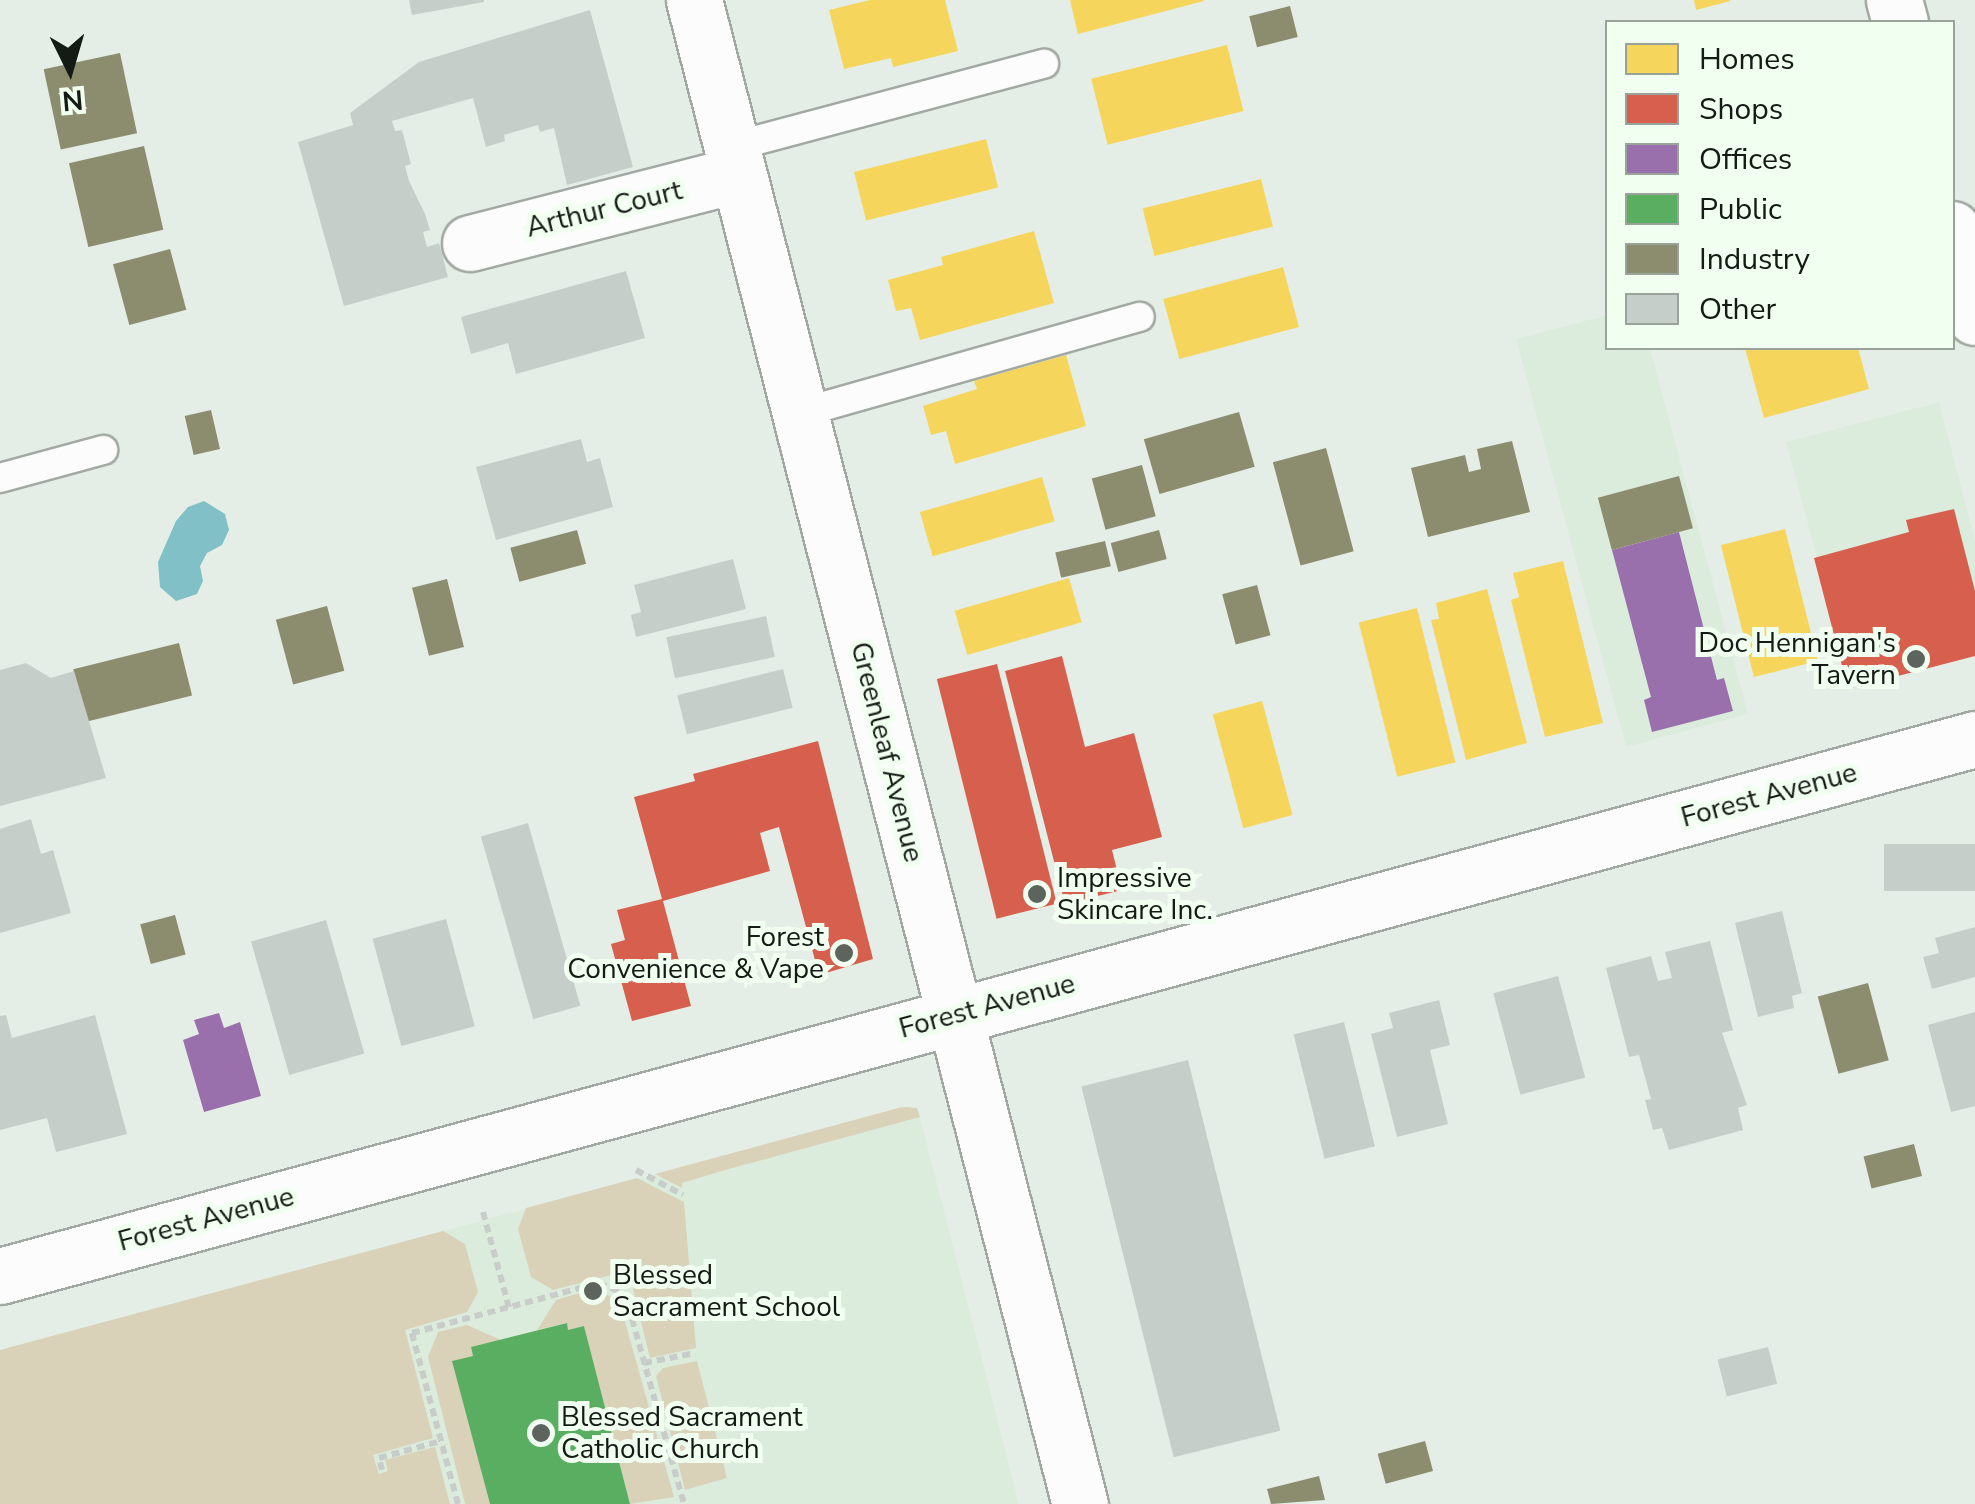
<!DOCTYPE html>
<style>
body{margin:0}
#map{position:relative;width:1975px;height:1504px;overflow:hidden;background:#e5eee6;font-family:"Nunito Sans",sans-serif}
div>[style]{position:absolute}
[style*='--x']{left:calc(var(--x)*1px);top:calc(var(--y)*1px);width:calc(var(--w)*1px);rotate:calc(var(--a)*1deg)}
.built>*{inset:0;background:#dbecdc}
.green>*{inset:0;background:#d9d2b8}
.water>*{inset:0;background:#80c0c6}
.homes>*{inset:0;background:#f6d55c;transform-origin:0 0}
.shops>*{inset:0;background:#d6604d;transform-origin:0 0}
.offices>*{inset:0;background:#9970ab}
.public>*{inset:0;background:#5aae61}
.industry>*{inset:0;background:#8c8c6e;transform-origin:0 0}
.building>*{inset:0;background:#c5cec9;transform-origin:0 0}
.path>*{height:6px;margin-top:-3px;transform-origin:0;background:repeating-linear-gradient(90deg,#c9cdca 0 8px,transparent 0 13px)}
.roads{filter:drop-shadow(2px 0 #a2a9a2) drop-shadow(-2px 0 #a2a9a2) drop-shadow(0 2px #a2a9a2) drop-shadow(0 -2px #a2a9a2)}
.lane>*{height:28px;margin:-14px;padding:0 14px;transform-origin:14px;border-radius:14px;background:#fbfcfb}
.street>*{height:55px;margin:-27.5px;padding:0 27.5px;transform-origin:27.5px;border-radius:27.5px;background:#fbfcfb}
.secondary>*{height:55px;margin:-27.5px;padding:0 27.5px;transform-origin:27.5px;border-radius:27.5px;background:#fbfcfb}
.dots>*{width:28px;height:28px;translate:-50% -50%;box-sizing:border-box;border:5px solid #f1fff1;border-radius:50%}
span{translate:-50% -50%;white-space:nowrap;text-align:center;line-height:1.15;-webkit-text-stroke:10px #f1fff1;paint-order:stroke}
.street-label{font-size:28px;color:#141a14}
.poi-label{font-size:28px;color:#141a14}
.right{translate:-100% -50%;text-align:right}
.left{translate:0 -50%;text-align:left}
.legend{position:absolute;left:1605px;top:20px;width:350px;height:330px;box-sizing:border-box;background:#f1fff1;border:2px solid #99a399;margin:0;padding:12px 18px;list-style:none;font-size:30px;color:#141a14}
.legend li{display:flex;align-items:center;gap:20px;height:50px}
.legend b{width:50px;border:2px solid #99a399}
.north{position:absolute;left:20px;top:20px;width:100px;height:100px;-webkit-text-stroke:8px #f1fff1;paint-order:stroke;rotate:175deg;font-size:28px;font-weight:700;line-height:40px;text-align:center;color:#141a14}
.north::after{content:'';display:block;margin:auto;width:35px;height:45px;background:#141a14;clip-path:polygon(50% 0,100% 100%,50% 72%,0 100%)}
</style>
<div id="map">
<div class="built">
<i style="clip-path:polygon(1607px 315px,1608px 348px,1650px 348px,1748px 714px,1626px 747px,1516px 339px)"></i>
<i style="clip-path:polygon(1939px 402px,1975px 540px,1975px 653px,1851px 686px,1786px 442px)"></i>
<i style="clip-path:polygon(909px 1106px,919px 1113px,1019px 1504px,0 1504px,0 1350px)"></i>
</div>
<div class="green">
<i style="clip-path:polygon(902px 1107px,917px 1108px,920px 1117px,725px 1170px,682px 1183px,682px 1188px,655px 1174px)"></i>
<i style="clip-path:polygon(637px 1178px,684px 1202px,696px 1348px,650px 1358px,632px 1285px,611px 1275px,553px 1290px,531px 1277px,518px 1229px,526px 1208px)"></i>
<i style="clip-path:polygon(443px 1231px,465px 1244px,478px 1292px,467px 1312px,405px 1330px,433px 1438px,373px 1455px,379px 1474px,388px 1471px,385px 1460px,435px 1447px,450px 1504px,0 1504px,0 1350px)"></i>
<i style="clip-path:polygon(593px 1289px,619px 1300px,674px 1497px,630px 1504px,584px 1326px,568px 1330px,566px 1323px,537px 1330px,556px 1300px)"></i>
<i style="clip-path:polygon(467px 1325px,501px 1340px,471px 1347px,473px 1356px,453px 1362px,490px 1504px,465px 1504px,428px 1357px,438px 1332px)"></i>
<i style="clip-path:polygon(697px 1361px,727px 1478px,685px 1490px,656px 1376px,663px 1368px)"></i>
</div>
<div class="water">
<i style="clip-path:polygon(204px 501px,225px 514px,229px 530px,222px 545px,207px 553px,200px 566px,203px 581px,197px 594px,176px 601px,160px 587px,158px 562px,176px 521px,188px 507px)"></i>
</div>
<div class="homes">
<i style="clip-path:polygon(870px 0,945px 0,958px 51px,893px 67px,891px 58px,844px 69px,829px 10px)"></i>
<i style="clip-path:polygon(1070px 0,1203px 0,1204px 1px,1078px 34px)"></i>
<i style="clip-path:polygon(1694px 0,1730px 0,1730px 1px,1696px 10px)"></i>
<i style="left:1227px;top:45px;width:68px;height:140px;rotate:76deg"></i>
<i style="left:986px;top:139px;width:50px;height:136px;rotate:76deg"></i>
<i style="left:1261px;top:179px;width:49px;height:122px;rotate:76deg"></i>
<i style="clip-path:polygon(1034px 231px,1054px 303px,920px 340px,911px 308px,896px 311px,888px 280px,943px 265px,941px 257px)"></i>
<i style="left:1283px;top:267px;width:62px;height:124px;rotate:75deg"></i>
<i style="clip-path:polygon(1745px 348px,1858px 348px,1869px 389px,1764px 418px)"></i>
<i style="clip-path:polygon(1066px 355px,1086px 426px,955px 464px,946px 431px,931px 435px,923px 406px,977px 389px,974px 381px)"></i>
<i style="left:1042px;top:477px;width:46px;height:127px;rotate:74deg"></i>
<i style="left:1785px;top:529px;width:136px;height:66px;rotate:76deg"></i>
<i style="clip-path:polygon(1563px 561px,1603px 723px,1545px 737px,1511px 600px,1519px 597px,1513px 573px)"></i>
<i style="left:1069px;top:578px;width:46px;height:119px;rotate:74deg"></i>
<i style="clip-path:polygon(1487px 589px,1527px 743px,1466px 760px,1431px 620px,1439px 619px,1436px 603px)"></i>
<i style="left:1417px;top:608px;width:159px;height:60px;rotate:76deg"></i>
<i style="left:1262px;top:701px;width:118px;height:51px;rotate:75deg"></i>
</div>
<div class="shops">
<i style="clip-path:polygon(1954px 509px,1975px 591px,1975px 656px,1848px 689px,1814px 558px,1909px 532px,1906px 520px)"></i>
<i style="clip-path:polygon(1062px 656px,1085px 747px,1134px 733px,1162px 837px,1112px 850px,1122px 890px,1065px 904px,1005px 671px)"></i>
<i style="left:997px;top:664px;width:247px;height:62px;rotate:76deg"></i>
<i style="clip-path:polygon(818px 741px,873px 959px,819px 975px,779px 827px,760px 833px,770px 871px,663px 901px,691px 1006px,632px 1021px,611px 944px,625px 940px,617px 910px,662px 899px,634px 797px,695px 781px,693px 774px)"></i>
</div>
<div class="offices">
<i style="clip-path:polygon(1679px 532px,1717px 680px,1724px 678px,1733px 711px,1652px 732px,1644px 700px,1651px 697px,1612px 550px)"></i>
<i style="clip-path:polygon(219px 1013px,224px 1028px,240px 1022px,261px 1096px,204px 1112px,183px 1040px,199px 1034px,194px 1020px)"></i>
</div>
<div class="public">
<i style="clip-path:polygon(567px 1323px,568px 1330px,584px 1326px,630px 1504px,490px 1504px,452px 1361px,473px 1356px,471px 1347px)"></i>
</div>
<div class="industry">
<i style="left:1290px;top:6px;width:32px;height:42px;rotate:76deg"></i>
<i style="left:120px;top:53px;width:82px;height:78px;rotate:78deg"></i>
<i style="left:144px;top:146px;width:86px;height:77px;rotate:77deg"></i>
<i style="left:170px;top:249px;width:63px;height:59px;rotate:75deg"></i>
<i style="left:211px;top:410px;width:40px;height:27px;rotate:77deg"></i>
<i style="left:1239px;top:412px;width:57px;height:99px;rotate:74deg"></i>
<i style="clip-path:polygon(1512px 441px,1530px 512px,1428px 537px,1411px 468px,1465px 455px,1469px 472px,1481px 469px,1477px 449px)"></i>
<i style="left:1326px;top:448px;width:107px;height:55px;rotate:75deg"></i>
<i style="left:1142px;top:465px;width:53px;height:52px;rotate:75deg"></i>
<i style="left:1679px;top:476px;width:54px;height:84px;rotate:75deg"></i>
<i style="left:577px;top:530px;width:35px;height:69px;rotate:75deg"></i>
<i style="left:1159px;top:530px;width:30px;height:50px;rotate:75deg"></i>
<i style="left:1105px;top:541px;width:26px;height:51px;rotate:77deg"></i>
<i style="left:447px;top:579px;width:70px;height:36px;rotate:76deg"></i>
<i style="left:1257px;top:585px;width:52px;height:36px;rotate:75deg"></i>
<i style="left:327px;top:606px;width:67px;height:53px;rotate:75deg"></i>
<i style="left:179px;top:643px;width:54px;height:109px;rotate:76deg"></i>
<i style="left:175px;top:915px;width:41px;height:36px;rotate:75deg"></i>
<i style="left:1868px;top:983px;width:80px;height:52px;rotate:75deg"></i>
<i style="left:1914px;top:1144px;width:33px;height:52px;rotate:76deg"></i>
<i style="left:1425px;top:1441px;width:31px;height:49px;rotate:75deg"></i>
<i style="clip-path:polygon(1319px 1476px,1325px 1500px,1271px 1504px,1267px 1489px)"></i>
</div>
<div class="building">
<i style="clip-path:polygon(409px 0,484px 0,484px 2px,412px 15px)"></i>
<i style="clip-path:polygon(590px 10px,633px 167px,567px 185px,554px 128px,540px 132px,538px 125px,504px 135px,505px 141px,486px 147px,473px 98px,392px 121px,395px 131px,402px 130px,411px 164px,405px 166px,409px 181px,425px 214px,430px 230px,423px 232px,427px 247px,439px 243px,448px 277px,344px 306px,298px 142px,353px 125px,350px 113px,419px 62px)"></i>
<i style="clip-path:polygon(626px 271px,645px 338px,516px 374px,508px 343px,471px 354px,461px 317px)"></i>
<i style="clip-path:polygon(581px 439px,587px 462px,600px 458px,613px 507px,496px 540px,476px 467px)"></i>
<i style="clip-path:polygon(733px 559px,746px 609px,636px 637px,631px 615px,641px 612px,634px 585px)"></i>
<i style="left:766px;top:616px;width:42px;height:102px;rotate:78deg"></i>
<i style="clip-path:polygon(26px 663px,51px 678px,74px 671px,106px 778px,0 806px,0 670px)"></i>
<i style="left:783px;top:669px;width:40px;height:109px;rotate:76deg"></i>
<i style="clip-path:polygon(31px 819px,41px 854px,53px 850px,71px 913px,0 933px,0 829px)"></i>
<i style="left:528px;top:823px;width:190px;height:49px;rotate:74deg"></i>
<i style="left:1975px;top:844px;width:47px;height:91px;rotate:90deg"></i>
<i style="clip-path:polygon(1782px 911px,1802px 993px,1792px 996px,1794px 1008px,1758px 1017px,1735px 923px)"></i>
<i style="left:446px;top:919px;width:111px;height:76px;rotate:75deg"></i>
<i style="left:326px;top:920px;width:139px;height:78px;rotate:74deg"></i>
<i style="clip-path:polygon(1975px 927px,1975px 977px,1932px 989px,1923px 957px,1939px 953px,1935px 938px)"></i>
<i style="clip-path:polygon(1710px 941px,1733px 1030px,1722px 1033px,1747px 1105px,1738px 1108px,1743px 1130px,1669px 1150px,1662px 1128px,1653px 1130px,1645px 1100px,1651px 1099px,1639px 1055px,1629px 1057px,1606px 968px,1651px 956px,1658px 981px,1672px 978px,1665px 952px)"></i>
<i style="left:1558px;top:976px;width:105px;height:67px;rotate:75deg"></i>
<i style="clip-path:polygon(1439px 1000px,1450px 1045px,1430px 1050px,1448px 1124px,1397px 1137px,1371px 1034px,1393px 1028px,1389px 1013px)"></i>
<i style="clip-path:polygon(1975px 1012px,1975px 1106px,1951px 1112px,1928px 1025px)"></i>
<i style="clip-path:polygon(6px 1015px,12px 1038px,95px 1015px,127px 1134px,56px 1152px,47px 1118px,0 1130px,0 1016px)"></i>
<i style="left:1344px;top:1022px;width:128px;height:52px;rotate:76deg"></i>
<i style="left:1188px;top:1060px;width:382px;height:110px;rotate:76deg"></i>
<i style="left:1768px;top:1347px;width:38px;height:52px;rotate:76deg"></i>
</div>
<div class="path">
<i style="--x:636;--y:1170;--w:53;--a:28"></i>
<i style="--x:483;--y:1212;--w:99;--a:74.8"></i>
<i style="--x:644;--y:1363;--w:52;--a:-11.1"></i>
<i style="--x:382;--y:1470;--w:12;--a:-104"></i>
<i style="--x:379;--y:1458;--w:64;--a:-15.3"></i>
<i style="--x:458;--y:1504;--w:177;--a:-105.1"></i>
<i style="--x:412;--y:1333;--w:194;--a:-15"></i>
<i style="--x:599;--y:1283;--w:28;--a:23"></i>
<i style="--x:625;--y:1294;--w:218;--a:74.3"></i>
</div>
<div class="roads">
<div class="lane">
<i style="--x:731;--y:147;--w:324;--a:-14.9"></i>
<i style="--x:800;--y:413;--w:353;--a:-15.8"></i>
<i style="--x:0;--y:478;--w:107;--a:-15.2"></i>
</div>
<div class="street">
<i style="--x:694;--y:0;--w:1553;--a:75.61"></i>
<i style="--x:1894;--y:0;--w:23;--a:75"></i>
<i style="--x:1952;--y:229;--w:91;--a:75.4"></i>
<i style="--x:470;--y:243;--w:277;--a:-14.4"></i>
</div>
<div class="secondary">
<i style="--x:0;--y:1276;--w:2047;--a:-15.21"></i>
</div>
</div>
<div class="dots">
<i style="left:1916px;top:659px;background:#5d645e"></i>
<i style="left:1037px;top:894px;background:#5d645e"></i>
<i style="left:844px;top:953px;background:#5d645e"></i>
<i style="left:593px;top:1291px;background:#5d645e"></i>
<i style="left:541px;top:1433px;background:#5d645e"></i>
</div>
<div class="street-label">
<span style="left:604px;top:209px;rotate:-14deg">Arthur Court</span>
<span style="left:887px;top:752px;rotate:76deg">Greenleaf Avenue</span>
<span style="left:1769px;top:795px;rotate:-15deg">Forest Avenue</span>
<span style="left:987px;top:1006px;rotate:-15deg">Forest Avenue</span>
<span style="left:206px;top:1219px;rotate:-15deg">Forest Avenue</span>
</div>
<div class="poi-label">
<span class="right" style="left:1896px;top:659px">Doc Hennigan's<br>Tavern</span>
<span class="left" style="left:1057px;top:894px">Impressive<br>Skincare Inc.</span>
<span class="right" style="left:824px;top:953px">Forest<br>Convenience &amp; Vape</span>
<span class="left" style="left:613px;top:1291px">Blessed<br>Sacrament School</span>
<span class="left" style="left:561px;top:1433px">Blessed Sacrament<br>Catholic Church</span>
</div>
<ul class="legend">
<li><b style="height:28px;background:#f6d55c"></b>Homes</li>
<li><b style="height:28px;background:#d6604d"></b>Shops</li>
<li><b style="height:28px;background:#9970ab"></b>Offices</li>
<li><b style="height:28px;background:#5aae61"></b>Public</li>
<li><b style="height:28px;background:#8c8c6e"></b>Industry</li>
<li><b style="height:28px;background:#c5cec9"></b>Other</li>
</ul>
<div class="north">N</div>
</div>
